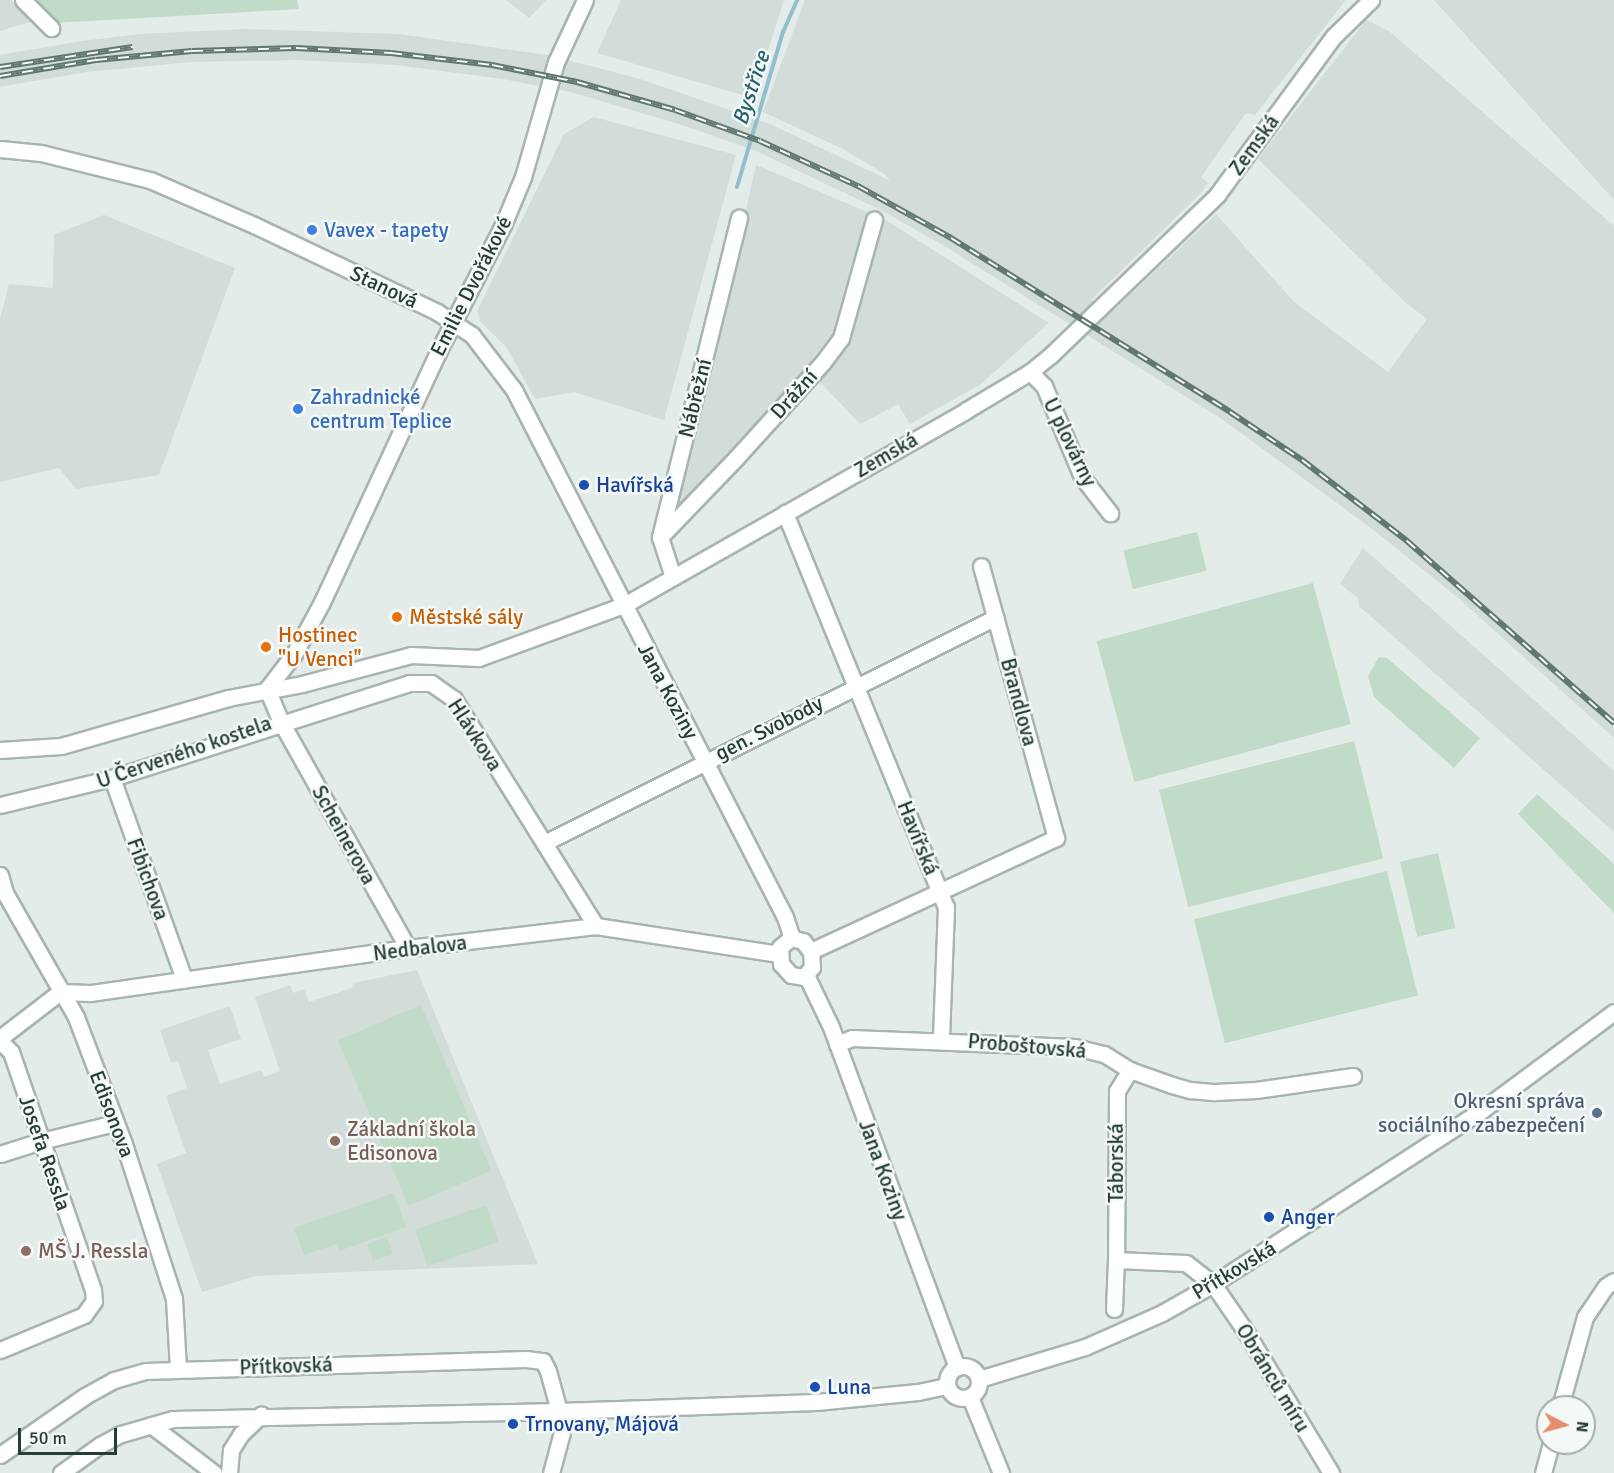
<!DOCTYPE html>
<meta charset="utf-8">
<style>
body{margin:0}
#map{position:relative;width:1614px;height:1473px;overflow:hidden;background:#e4ece9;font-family:Signika,sans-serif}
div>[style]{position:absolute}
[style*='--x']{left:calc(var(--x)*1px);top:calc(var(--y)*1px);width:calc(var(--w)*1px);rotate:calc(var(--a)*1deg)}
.built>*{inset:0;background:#d2dcd8}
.green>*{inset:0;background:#c0dbc8;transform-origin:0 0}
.stream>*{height:4px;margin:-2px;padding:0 2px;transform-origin:2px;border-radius:2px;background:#92bfcb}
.roads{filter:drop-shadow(2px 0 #a7b4b0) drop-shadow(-2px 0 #a7b4b0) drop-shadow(0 2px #a7b4b0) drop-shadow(0 -2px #a7b4b0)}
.minor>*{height:15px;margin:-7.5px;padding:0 7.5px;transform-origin:7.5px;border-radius:7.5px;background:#fff}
.minor>.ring{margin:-7.5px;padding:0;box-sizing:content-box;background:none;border:15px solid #fff;border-radius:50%}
.rail>*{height:6px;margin-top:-3px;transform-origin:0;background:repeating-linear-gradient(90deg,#f4f9f7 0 11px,#607772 0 22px);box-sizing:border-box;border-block:2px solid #607772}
.dots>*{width:16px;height:16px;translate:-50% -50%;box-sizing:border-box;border:3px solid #f4f9f7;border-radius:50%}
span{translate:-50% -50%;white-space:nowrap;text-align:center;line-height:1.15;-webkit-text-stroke:5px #f4f9f7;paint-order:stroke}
.street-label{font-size:21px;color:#253c37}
.shop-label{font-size:21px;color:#366cbe}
.left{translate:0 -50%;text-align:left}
.transit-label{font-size:21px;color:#164399}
.food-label{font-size:21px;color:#c56008}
.service-label{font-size:21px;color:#4e5e75}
.right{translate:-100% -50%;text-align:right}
.education-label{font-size:21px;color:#785e54}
.water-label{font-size:22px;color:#266172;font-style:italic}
.north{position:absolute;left:1536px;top:1395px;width:60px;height:60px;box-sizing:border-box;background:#f4f9f7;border:2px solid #a1adaa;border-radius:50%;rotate:96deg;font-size:16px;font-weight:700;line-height:24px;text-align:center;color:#253c37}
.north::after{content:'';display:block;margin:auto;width:21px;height:27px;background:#e38f6b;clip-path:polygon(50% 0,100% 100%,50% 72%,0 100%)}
.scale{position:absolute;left:18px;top:1428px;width:99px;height:27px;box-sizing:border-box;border:3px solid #253c37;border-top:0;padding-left:8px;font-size:18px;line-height:21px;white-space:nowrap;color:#253c37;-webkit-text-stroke:4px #f4f9f7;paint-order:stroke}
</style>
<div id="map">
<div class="built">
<i style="clip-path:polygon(0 0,11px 0,33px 21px,0 31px)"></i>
<i style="clip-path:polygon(506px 0,546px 0,529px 18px)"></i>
<i style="clip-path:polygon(621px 0,784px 0,753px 98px,597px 53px)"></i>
<i style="clip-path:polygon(805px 0,1346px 0,1255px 115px,1246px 113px,1201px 177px,1208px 183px,1201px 193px,1091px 300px,1111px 313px,1216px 214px,1293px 301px,1388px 372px,1427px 319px,1406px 303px,1258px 159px,1366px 20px,1389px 31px,1614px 226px,1614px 738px,1457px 597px,1371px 528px,1223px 420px,946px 247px,881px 210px,756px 151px,682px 125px,571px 92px,503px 79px,396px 65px,297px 60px,192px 62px,86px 72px,0 87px,0 55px,82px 41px,140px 34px,245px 29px,399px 34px,547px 55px,637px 78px,768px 123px,891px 181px,883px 173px,843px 149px,763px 112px)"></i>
<i style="clip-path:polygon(1434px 0,1614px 0,1614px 200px)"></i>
<i style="clip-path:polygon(594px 117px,736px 155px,664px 420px,574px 392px,535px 399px,507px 348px,480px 321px,477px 311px,564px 134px)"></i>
<i style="clip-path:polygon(756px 165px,867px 212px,832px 334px,783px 396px,679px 505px,676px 504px,713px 357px)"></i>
<i style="clip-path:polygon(104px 215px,235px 268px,159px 475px,76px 489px,59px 468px,0 482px,0 319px,9px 284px,53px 288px,54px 235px)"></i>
<i style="clip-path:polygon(884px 219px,1049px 323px,981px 384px,910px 424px,898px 404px,860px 424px,818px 380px,848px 344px)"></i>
<i style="clip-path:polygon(1363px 548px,1614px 771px,1614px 832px,1359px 606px,1358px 598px,1340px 584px)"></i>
<i style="clip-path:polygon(417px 970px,538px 1264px,256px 1276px,202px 1292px,157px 1164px,186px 1153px,167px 1099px,168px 1095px,187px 1088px,178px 1061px,171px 1063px,160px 1030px,230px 1006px,241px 1039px,208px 1050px,220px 1084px,261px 1070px,264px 1077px,280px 1071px,255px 997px,290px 985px,293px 993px,304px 989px,309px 1002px,352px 988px,353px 983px)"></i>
</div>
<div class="green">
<i style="clip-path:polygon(29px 0,297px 0,299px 9px,54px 23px)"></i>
<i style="left:1197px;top:532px;width:40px;height:76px;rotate:76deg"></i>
<i style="left:1313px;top:583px;width:146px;height:224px;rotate:75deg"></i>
<i style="clip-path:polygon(1379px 657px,1387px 658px,1480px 738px,1454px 768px,1374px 697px,1368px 676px)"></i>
<i style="left:1354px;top:741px;width:121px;height:201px;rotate:76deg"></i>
<i style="clip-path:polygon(1537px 794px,1614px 864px,1614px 913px,1518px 814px)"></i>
<i style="left:1438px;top:853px;width:77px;height:39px;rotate:77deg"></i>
<i style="left:1387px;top:871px;width:128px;height:199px;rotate:76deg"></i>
<i style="left:421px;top:1005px;width:180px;height:90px;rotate:67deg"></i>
<i style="clip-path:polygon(394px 1193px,406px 1227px,339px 1251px,336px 1244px,304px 1255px,294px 1228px)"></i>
<i style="left:486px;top:1205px;width:39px;height:75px;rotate:71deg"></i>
<i style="left:387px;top:1237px;width:18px;height:21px;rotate:71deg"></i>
</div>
<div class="stream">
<i style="--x:737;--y:187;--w:162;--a:-73.5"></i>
<i style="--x:783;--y:32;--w:35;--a:-66"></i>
</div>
<div class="roads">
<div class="minor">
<i style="--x:23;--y:0;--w:40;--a:45"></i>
<i style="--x:0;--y:149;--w:41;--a:5.6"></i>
<i style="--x:41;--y:153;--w:112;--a:13.9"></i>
<i style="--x:150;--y:180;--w:113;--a:23.4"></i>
<i style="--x:254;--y:225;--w:203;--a:25.4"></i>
<i style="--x:437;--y:312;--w:42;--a:33.3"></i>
<i style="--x:472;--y:335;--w:69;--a:52.6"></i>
<i style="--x:514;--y:390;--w:593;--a:62.79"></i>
<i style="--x:785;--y:917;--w:22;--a:72"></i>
<i style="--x:1030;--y:372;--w:20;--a:45"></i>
<i style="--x:1044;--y:386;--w:99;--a:67.3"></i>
<i style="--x:1082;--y:477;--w:46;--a:52.1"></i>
<i style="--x:785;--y:513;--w:426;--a:67.8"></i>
<i style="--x:946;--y:907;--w:132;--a:92.2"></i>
<i style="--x:660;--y:537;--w:110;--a:-46.1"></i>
<i style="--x:736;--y:458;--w:130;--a:-47.8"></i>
<i style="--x:823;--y:362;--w:30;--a:-53"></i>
<i style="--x:841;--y:338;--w:123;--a:-74.4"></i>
<i style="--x:673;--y:577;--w:42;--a:-108"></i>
<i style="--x:660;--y:537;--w:329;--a:-76.1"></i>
<i style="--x:267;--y:689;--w:44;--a:-52.4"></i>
<i style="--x:294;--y:654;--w:59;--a:-61.7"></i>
<i style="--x:322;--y:602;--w:276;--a:-65.1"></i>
<i style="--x:438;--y:352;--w:143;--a:-62.9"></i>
<i style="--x:503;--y:225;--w:52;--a:-67.4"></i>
<i style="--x:523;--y:177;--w:120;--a:-74"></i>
<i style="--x:556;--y:62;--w:68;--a:-64.9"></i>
<i style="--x:267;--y:689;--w:36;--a:67"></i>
<i style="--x:281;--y:722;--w:259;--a:60.7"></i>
<i style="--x:0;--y:750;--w:61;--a:-3.8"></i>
<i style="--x:61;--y:746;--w:174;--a:-16"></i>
<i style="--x:228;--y:698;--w:75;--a:-10.7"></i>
<i style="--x:302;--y:684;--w:113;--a:-14.9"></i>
<i style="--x:411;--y:655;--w:68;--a:2.5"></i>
<i style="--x:479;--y:658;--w:154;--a:-20.1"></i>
<i style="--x:624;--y:605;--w:392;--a:-29.6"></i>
<i style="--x:965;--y:411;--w:76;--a:-31"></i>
<i style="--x:1030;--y:372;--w:27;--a:-39"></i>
<i style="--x:1051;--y:355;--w:231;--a:-43.9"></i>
<i style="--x:1217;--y:195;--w:197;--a:-53.7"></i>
<i style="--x:1334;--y:36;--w:52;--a:-44.2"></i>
<i style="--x:112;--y:778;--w:214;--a:70.3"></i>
<i style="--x:0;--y:805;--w:115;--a:-13.6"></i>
<i style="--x:112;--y:778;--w:312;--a:-17.7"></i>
<i style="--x:409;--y:683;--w:22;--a:0"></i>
<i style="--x:431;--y:683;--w:28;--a:35"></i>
<i style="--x:454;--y:699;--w:268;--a:58"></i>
<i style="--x:544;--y:843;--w:505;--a:-26.57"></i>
<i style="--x:0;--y:875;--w:19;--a:74"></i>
<i style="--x:5;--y:893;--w:143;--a:60.2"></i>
<i style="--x:76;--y:1017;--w:136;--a:69.3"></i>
<i style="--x:124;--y:1144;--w:163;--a:72.1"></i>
<i style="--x:174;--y:1299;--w:69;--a:86.7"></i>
<i style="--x:791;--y:938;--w:12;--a:14"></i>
<i style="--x:803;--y:941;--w:14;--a:54"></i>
<i style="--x:811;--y:952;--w:15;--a:86"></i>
<i style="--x:812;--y:967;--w:13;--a:129"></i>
<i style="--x:804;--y:977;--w:13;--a:-171"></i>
<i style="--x:791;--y:975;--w:15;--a:-132"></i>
<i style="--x:781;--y:964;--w:17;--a:-93"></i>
<i style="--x:780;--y:947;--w:14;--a:-39"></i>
<i style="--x:811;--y:951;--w:270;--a:-24.8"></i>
<i style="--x:1056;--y:838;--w:282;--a:-105.4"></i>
<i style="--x:806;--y:975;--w:58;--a:64.3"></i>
<i style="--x:831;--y:1027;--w:363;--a:69.7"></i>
<i style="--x:60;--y:992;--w:30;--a:2"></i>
<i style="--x:90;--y:993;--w:321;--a:-8.1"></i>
<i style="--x:408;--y:948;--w:189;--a:-6.7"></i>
<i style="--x:596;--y:926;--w:185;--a:8.7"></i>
<i style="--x:0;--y:1038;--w:76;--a:-37.5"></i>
<i style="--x:0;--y:1041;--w:16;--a:45"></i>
<i style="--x:11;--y:1052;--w:252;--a:71"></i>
<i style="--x:93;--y:1290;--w:11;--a:85"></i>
<i style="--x:94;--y:1301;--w:17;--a:126"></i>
<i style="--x:84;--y:1315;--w:91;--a:157.4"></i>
<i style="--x:837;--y:1044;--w:16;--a:-22"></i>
<i style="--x:852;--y:1038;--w:223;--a:2.3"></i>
<i style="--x:1075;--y:1047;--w:30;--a:14"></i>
<i style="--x:1104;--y:1054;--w:31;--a:32"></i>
<i style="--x:1130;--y:1070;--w:45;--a:19.7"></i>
<i style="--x:1172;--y:1085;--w:19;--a:16"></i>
<i style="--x:1190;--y:1090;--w:25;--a:5"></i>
<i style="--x:1215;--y:1092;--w:41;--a:-2.8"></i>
<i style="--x:1256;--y:1090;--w:98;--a:-8.2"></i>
<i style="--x:1130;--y:1070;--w:25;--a:122"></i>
<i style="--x:1117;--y:1091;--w:169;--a:90.3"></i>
<i style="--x:1116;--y:1260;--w:70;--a:2.5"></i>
<i style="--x:1186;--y:1263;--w:34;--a:38"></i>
<i style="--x:1213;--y:1284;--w:58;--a:55.5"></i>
<i style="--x:1246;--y:1332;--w:165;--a:58.9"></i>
<i style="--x:0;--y:1154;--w:43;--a:-17.6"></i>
<i style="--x:41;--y:1141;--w:76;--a:-13.7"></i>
<i style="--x:1114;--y:1309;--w:49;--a:-87.7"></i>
<i class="ring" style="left:947px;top:1366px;width:17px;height:17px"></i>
<i style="--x:979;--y:1379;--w:111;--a:-16.8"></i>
<i style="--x:1085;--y:1347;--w:84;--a:-23.8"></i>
<i style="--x:1162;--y:1313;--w:59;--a:-29.6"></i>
<i style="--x:1213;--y:1284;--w:320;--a:-32.9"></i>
<i style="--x:1482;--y:1110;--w:164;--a:-36.6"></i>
<i style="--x:970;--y:1397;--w:82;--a:67.8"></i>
<i style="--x:1560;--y:1407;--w:93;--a:-74.5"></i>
<i style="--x:1585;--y:1317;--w:37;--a:-56"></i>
<i style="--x:1606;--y:1286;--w:9;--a:-32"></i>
<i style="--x:151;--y:1425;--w:79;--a:37.3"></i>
<i style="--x:0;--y:1455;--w:103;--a:-34.8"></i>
<i style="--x:85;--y:1396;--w:33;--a:-29"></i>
<i style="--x:114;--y:1380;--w:33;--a:-16"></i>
<i style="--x:146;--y:1371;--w:380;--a:-1.8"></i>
<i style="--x:526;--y:1359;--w:17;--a:7"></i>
<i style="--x:543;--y:1361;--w:11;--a:63"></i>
<i style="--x:548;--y:1371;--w:41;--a:74.6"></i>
<i style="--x:559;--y:1411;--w:21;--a:82"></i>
<i style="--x:562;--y:1432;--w:42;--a:105"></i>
<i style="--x:61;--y:1473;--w:48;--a:-35.7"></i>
<i style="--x:100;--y:1445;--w:24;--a:-28"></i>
<i style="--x:121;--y:1434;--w:54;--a:-16.1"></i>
<i style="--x:173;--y:1419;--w:386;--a:-1.2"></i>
<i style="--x:559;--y:1411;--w:257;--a:-2"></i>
<i style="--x:816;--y:1402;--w:102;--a:-5.6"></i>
<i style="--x:918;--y:1392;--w:30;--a:-12"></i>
<i style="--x:229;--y:1473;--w:23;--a:-85"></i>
<i style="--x:231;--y:1450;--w:19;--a:-58"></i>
<i style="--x:241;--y:1434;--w:28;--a:-44"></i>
<i style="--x:1543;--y:1473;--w:31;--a:-75"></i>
</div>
</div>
<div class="rail">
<i style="--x:0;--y:67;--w:134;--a:-8.6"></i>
<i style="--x:0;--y:76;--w:97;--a:-9.5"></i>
<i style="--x:96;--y:60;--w:96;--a:-5.4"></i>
<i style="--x:192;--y:51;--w:104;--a:-1.7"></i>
<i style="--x:296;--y:48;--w:95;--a:3"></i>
<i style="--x:391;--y:53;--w:102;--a:6.8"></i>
<i style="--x:492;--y:65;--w:87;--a:11.3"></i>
<i style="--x:577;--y:82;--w:102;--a:15.9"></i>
<i style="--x:675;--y:110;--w:90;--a:20"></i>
<i style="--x:760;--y:141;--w:108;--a:24.7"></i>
<i style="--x:858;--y:186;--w:107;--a:29.2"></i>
<i style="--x:951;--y:238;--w:329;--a:31.9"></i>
<i style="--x:1230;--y:412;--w:87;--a:33.7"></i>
<i style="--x:1302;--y:460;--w:133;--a:37.6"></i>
<i style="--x:1407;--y:541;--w:276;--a:41.3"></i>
</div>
<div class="dots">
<i style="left:312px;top:230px;background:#3f7fe0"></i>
<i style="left:298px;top:409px;background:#3f7fe0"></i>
<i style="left:584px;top:485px;background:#1a4fb4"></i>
<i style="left:397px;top:617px;background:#e8710a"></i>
<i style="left:266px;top:647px;background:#e8710a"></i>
<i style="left:1597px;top:1113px;background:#5c6f8a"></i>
<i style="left:335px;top:1141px;background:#8d6e63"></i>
<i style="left:1269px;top:1217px;background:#1a4fb4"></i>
<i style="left:26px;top:1251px;background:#8d6e63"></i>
<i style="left:815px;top:1387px;background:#1a4fb4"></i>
<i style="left:513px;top:1424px;background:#1a4fb4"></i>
</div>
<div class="street-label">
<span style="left:1254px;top:145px;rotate:-54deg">Zemská</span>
<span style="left:471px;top:286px;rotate:-63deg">Emilie Dvořákové</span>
<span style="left:384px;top:287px;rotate:25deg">Stanová</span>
<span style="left:794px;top:394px;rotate:-48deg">Drážní</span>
<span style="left:695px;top:398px;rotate:-76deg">Nábřežní</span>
<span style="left:1070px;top:442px;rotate:64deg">U plovárny</span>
<span style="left:886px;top:455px;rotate:-30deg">Zemská</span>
<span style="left:668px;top:691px;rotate:62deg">Jana Koziny</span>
<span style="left:1019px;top:702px;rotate:75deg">Brandlova</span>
<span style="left:769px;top:728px;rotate:-27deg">gen. Svobody</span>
<span style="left:475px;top:735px;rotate:57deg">Hlávkova</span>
<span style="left:184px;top:752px;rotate:-19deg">U Červeného kostela</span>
<span style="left:344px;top:835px;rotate:61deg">Scheinerova</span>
<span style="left:918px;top:838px;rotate:68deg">Havířská</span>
<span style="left:148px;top:879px;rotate:70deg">Fibichova</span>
<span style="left:420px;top:948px;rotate:-7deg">Nedbalova</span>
<span style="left:1027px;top:1046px;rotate:5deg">Proboštovská</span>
<span style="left:112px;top:1114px;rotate:69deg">Edisonova</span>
<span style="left:45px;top:1153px;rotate:71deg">Josefa Ressla</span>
<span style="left:1116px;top:1163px;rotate:-90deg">Táborská</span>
<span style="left:883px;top:1170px;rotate:70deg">Jana Koziny</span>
<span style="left:1234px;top:1270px;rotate:-31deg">Přítkovská</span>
<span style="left:286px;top:1366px;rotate:-2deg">Přítkovská</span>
<span style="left:1273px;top:1378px;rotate:59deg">Obránců míru</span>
</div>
<div class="shop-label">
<span class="left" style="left:324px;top:230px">Vavex - tapety</span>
<span class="left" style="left:310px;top:409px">Zahradnické<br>centrum Teplice</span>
</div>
<div class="transit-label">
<span class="left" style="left:596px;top:485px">Havířská</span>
<span class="left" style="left:1281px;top:1217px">Anger</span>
<span class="left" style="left:827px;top:1387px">Luna</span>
<span class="left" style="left:525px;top:1424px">Trnovany, Májová</span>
</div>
<div class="food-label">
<span class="left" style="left:409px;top:617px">Městské sály</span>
<span class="left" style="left:278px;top:647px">Hostinec<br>"U Venci"</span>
</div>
<div class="service-label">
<span class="right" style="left:1585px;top:1113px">Okresní správa<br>sociálního zabezpečení</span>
</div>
<div class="education-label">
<span class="left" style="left:347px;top:1141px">Základní škola<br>Edisonova</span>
<span class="left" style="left:38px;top:1251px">MŠ J. Ressla</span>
</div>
<div class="water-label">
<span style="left:751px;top:88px;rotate:-72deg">Bystřice</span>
</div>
<div class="north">N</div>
<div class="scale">50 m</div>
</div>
